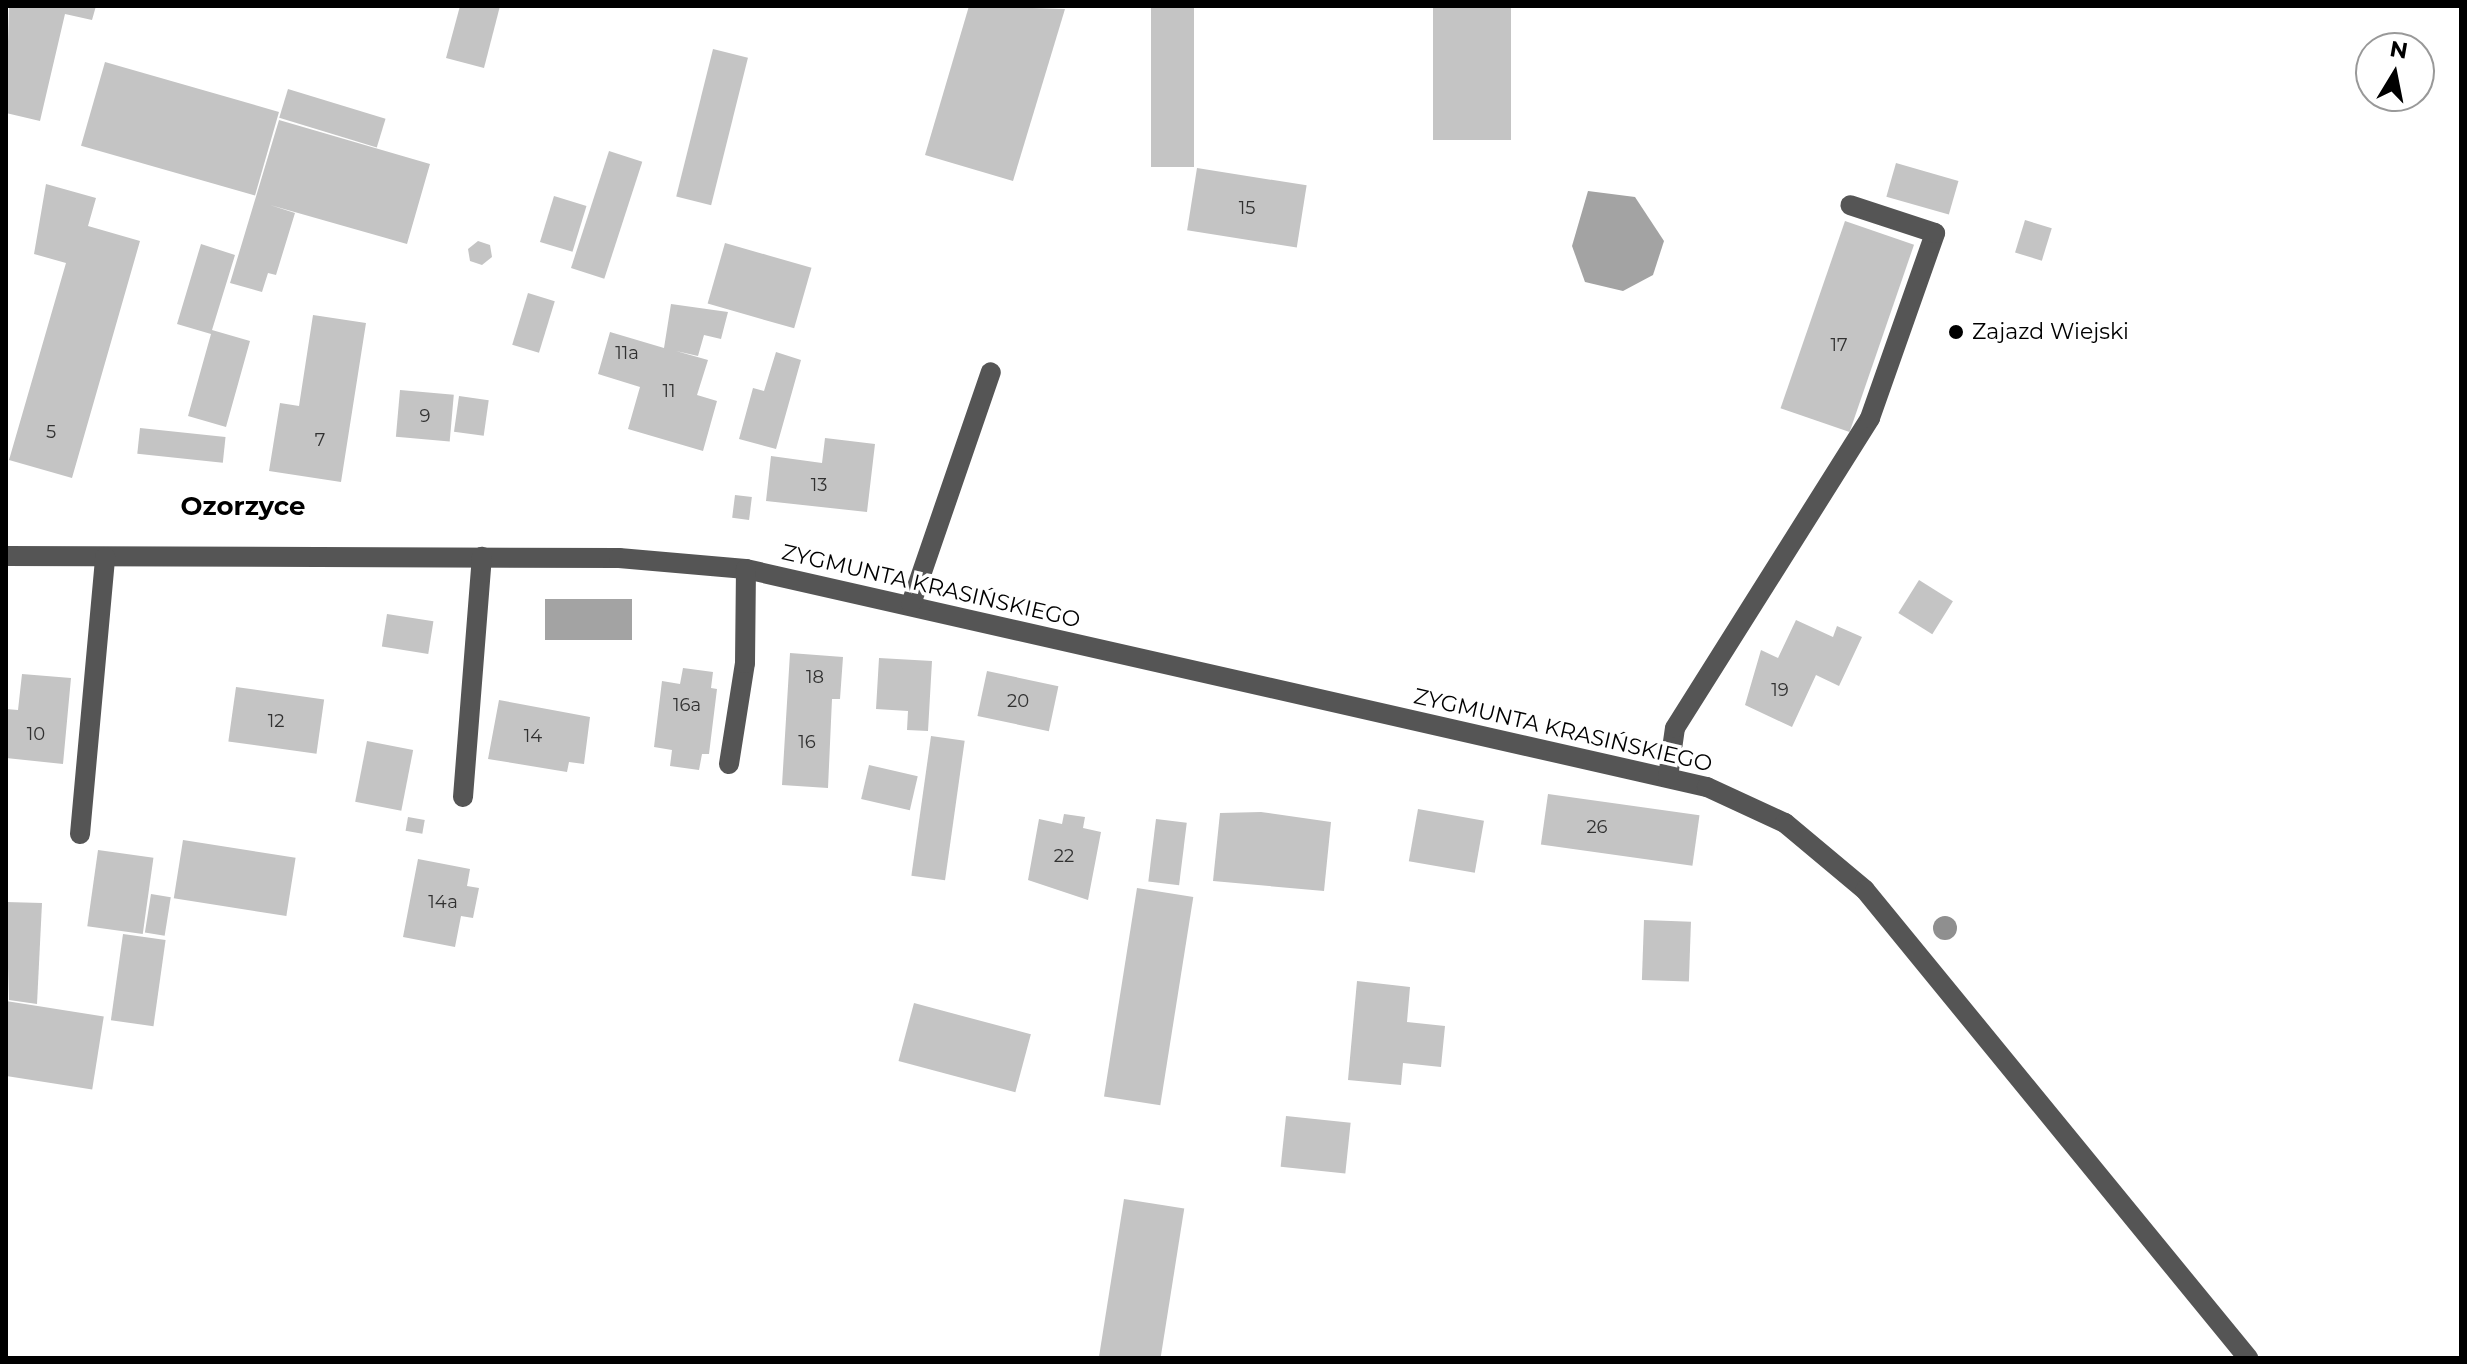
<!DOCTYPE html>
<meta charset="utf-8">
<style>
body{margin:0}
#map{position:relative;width:2467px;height:1364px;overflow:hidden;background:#fff;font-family:Montserrat,sans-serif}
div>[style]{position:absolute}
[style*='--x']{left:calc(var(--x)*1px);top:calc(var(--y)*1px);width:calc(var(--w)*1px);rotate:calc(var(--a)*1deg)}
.water>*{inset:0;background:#a3a3a3;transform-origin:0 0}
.building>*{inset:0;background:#c4c4c4;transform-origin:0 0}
.minor>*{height:20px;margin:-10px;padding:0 10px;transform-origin:10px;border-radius:10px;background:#555}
.trees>*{width:24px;height:24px;margin:-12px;border-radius:50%;background:#8f8f8f}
.dots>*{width:22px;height:22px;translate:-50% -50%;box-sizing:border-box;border:4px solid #fff;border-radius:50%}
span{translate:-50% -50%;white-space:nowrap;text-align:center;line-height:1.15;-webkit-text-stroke:7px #fff;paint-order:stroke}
.number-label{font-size:18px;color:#313131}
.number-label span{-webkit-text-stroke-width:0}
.poi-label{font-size:22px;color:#000}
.left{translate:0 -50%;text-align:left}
.street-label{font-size:22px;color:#000}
.quarter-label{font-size:26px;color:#000;font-weight:700}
.frame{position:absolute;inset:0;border:8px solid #000;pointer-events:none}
.north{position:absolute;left:2355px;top:32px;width:80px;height:80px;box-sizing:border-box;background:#fff;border:2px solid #999;border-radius:50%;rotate:10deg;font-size:22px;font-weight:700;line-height:32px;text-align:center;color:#000}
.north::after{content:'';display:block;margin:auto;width:28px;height:36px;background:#000;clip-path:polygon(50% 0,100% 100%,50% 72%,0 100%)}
</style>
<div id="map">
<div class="water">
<i style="clip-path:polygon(1588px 191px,1635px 197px,1664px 241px,1653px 275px,1623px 291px,1585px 282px,1572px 246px)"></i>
<i style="left:545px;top:599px;width:87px;height:41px"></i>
</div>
<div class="building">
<i style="clip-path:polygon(9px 6px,96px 6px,92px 20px,65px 14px,40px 121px,6px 113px)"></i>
<i style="clip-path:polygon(460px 6px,500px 6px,484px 68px,446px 58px)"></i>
<i style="clip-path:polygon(969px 6px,1065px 9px,1013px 181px,925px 155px)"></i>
<i style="left:1151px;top:6px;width:43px;height:161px"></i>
<i style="left:1433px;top:6px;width:78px;height:134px"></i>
<i style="left:713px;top:49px;width:36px;height:152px;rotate:14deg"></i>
<i style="left:105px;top:62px;width:181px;height:87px;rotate:16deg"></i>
<i style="left:288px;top:89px;width:102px;height:30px;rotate:17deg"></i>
<i style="clip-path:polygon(279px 120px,430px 164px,407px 244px,270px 205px,295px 213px,276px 275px,268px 273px,262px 292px,230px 283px)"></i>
<i style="left:609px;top:151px;width:35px;height:123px;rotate:18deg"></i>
<i style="left:1896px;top:163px;width:65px;height:35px;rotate:16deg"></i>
<i style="left:1197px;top:168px;width:111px;height:63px;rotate:9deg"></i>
<i style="clip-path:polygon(46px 184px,96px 198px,88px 226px,140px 241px,72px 478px,9px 460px,66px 263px,34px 254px)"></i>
<i style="left:554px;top:196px;width:34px;height:48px;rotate:17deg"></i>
<i style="left:2025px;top:220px;width:28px;height:34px;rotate:17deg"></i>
<i style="left:1845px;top:221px;width:73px;height:198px;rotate:19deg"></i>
<i style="clip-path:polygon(478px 241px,490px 245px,492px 257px,482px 265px,470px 261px,468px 249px)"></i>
<i style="left:725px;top:243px;width:90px;height:63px;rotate:16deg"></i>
<i style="clip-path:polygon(201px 244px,235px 255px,212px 330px,250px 341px,226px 427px,188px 416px,211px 334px,177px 324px)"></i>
<i style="left:528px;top:293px;width:28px;height:54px;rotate:17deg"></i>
<i style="clip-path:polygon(671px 304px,728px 312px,721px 339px,704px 335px,698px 356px,676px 351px,708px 360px,697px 395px,717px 401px,703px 451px,628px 429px,640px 387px,598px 374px,610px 332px,664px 348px)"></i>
<i style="clip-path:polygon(313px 315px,366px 323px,341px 482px,269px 471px,280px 403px,299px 406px)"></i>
<i style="clip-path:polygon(776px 352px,801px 360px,776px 449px,739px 439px,753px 388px,764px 391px)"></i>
<i style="left:400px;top:390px;width:54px;height:47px;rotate:5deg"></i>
<i style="left:459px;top:396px;width:30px;height:36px;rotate:8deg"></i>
<i style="left:140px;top:428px;width:86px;height:26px;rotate:6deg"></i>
<i style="clip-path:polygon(825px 438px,875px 444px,867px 512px,766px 501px,771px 456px,822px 463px)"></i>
<i style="left:735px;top:495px;width:17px;height:23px;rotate:7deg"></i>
<i style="left:1919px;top:580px;width:40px;height:39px;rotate:32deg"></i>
<i style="left:387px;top:614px;width:47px;height:33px;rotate:9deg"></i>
<i style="clip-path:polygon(1796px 620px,1833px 637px,1837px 626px,1862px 637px,1839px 686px,1816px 675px,1792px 727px,1745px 705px,1761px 650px,1778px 658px)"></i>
<i style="clip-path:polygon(790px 653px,843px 657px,840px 699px,832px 699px,828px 788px,782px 785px)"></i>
<i style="clip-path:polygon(879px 658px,932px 661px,928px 731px,907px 730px,908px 711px,876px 709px)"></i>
<i style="clip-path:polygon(683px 668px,713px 672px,711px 688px,717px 689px,709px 754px,702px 754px,699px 770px,670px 766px,672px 750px,654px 747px,662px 681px,680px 684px)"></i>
<i style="left:987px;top:671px;width:73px;height:46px;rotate:12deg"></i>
<i style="clip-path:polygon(22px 674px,71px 678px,63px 764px,6px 758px,6px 709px,18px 710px)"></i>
<i style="left:236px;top:687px;width:89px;height:55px;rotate:8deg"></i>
<i style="clip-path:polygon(499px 700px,590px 717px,584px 764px,569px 762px,567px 772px,488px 759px)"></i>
<i style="left:931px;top:736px;width:34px;height:141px;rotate:8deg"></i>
<i style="left:367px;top:741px;width:47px;height:62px;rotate:11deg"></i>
<i style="left:869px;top:765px;width:50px;height:35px;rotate:13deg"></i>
<i style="left:1548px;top:794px;width:153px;height:51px;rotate:8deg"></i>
<i style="left:1418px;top:809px;width:67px;height:53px;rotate:10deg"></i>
<i style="clip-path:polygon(1261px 812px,1331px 822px,1324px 891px,1213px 881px,1220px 813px)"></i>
<i style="clip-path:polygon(1064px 814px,1085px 817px,1083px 828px,1101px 832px,1088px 900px,1028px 880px,1039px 819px,1062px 824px)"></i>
<i style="left:408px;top:817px;width:17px;height:14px;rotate:10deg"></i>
<i style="left:1156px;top:819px;width:31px;height:63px;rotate:7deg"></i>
<i style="left:183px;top:840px;width:114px;height:59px;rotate:9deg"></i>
<i style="left:98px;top:850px;width:56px;height:77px;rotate:8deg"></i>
<i style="clip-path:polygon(418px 859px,470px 869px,467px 886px,479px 888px,473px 918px,461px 916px,455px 947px,403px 937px)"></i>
<i style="left:1137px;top:888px;width:57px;height:211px;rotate:9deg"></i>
<i style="left:151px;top:894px;width:20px;height:39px;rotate:9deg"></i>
<i style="clip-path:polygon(6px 902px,42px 903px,37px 1004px,9px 1000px)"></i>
<i style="left:1644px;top:920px;width:47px;height:60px;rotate:2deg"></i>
<i style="left:123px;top:934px;width:43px;height:87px;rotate:8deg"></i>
<i style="clip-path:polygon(1357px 981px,1410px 987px,1407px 1022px,1445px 1026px,1441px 1067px,1403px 1063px,1401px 1085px,1348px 1080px)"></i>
<i style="left:6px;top:1001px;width:99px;height:74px;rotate:9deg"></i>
<i style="left:914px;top:1003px;width:121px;height:60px;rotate:15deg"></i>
<i style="left:1286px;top:1116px;width:65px;height:51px;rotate:6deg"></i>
<i style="left:1124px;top:1199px;width:61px;height:162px;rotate:9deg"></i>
</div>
<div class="minor">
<i style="--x:6;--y:556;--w:613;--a:0.19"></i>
<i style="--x:619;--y:558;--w:127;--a:5"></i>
<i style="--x:746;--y:569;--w:985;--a:12.78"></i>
<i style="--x:1707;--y:787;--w:86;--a:24.8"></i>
<i style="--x:1785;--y:823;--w:104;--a:39.9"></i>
<i style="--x:1865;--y:890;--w:605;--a:50.7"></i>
<i style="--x:911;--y:604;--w:245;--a:-71"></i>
<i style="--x:729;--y:764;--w:102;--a:-81"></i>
<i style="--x:745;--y:663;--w:94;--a:-89.4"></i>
<i style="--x:1668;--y:777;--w:49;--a:-81.9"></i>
<i style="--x:1675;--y:728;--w:366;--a:-57.8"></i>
<i style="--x:1870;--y:418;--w:196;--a:-70.6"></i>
<i style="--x:1935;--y:233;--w:89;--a:-161.8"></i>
<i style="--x:463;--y:797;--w:241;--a:-85.5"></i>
<i style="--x:80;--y:834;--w:278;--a:-84.8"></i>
</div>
<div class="trees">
<i style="left:1945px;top:928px"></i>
</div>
<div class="dots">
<i style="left:1956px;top:332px;background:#000"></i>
</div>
<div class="number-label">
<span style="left:1247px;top:208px">15</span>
<span style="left:1839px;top:345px">17</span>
<span style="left:627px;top:353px">11a</span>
<span style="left:669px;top:391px">11</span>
<span style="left:425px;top:416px">9</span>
<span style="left:51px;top:432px">5</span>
<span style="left:320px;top:440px">7</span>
<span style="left:819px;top:485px">13</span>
<span style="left:815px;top:677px">18</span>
<span style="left:1780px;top:690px">19</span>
<span style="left:1018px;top:701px">20</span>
<span style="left:687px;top:705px">16a</span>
<span style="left:276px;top:721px">12</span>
<span style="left:36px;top:734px">10</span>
<span style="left:533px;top:736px">14</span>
<span style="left:807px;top:742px">16</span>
<span style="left:1597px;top:827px">26</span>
<span style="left:1064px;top:856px">22</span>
<span style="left:443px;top:902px">14a</span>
</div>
<div class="poi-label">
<span class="left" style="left:1972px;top:332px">Zajazd Wiejski</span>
</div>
<div class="street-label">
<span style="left:931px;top:586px;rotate:13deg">ZYGMUNTA KRASIŃSKIEGO</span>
<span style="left:1563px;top:730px;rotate:13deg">ZYGMUNTA KRASIŃSKIEGO</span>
</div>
<div class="quarter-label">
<span style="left:243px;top:507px">Ozorzyce</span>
</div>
<div class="frame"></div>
<div class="north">N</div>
</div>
